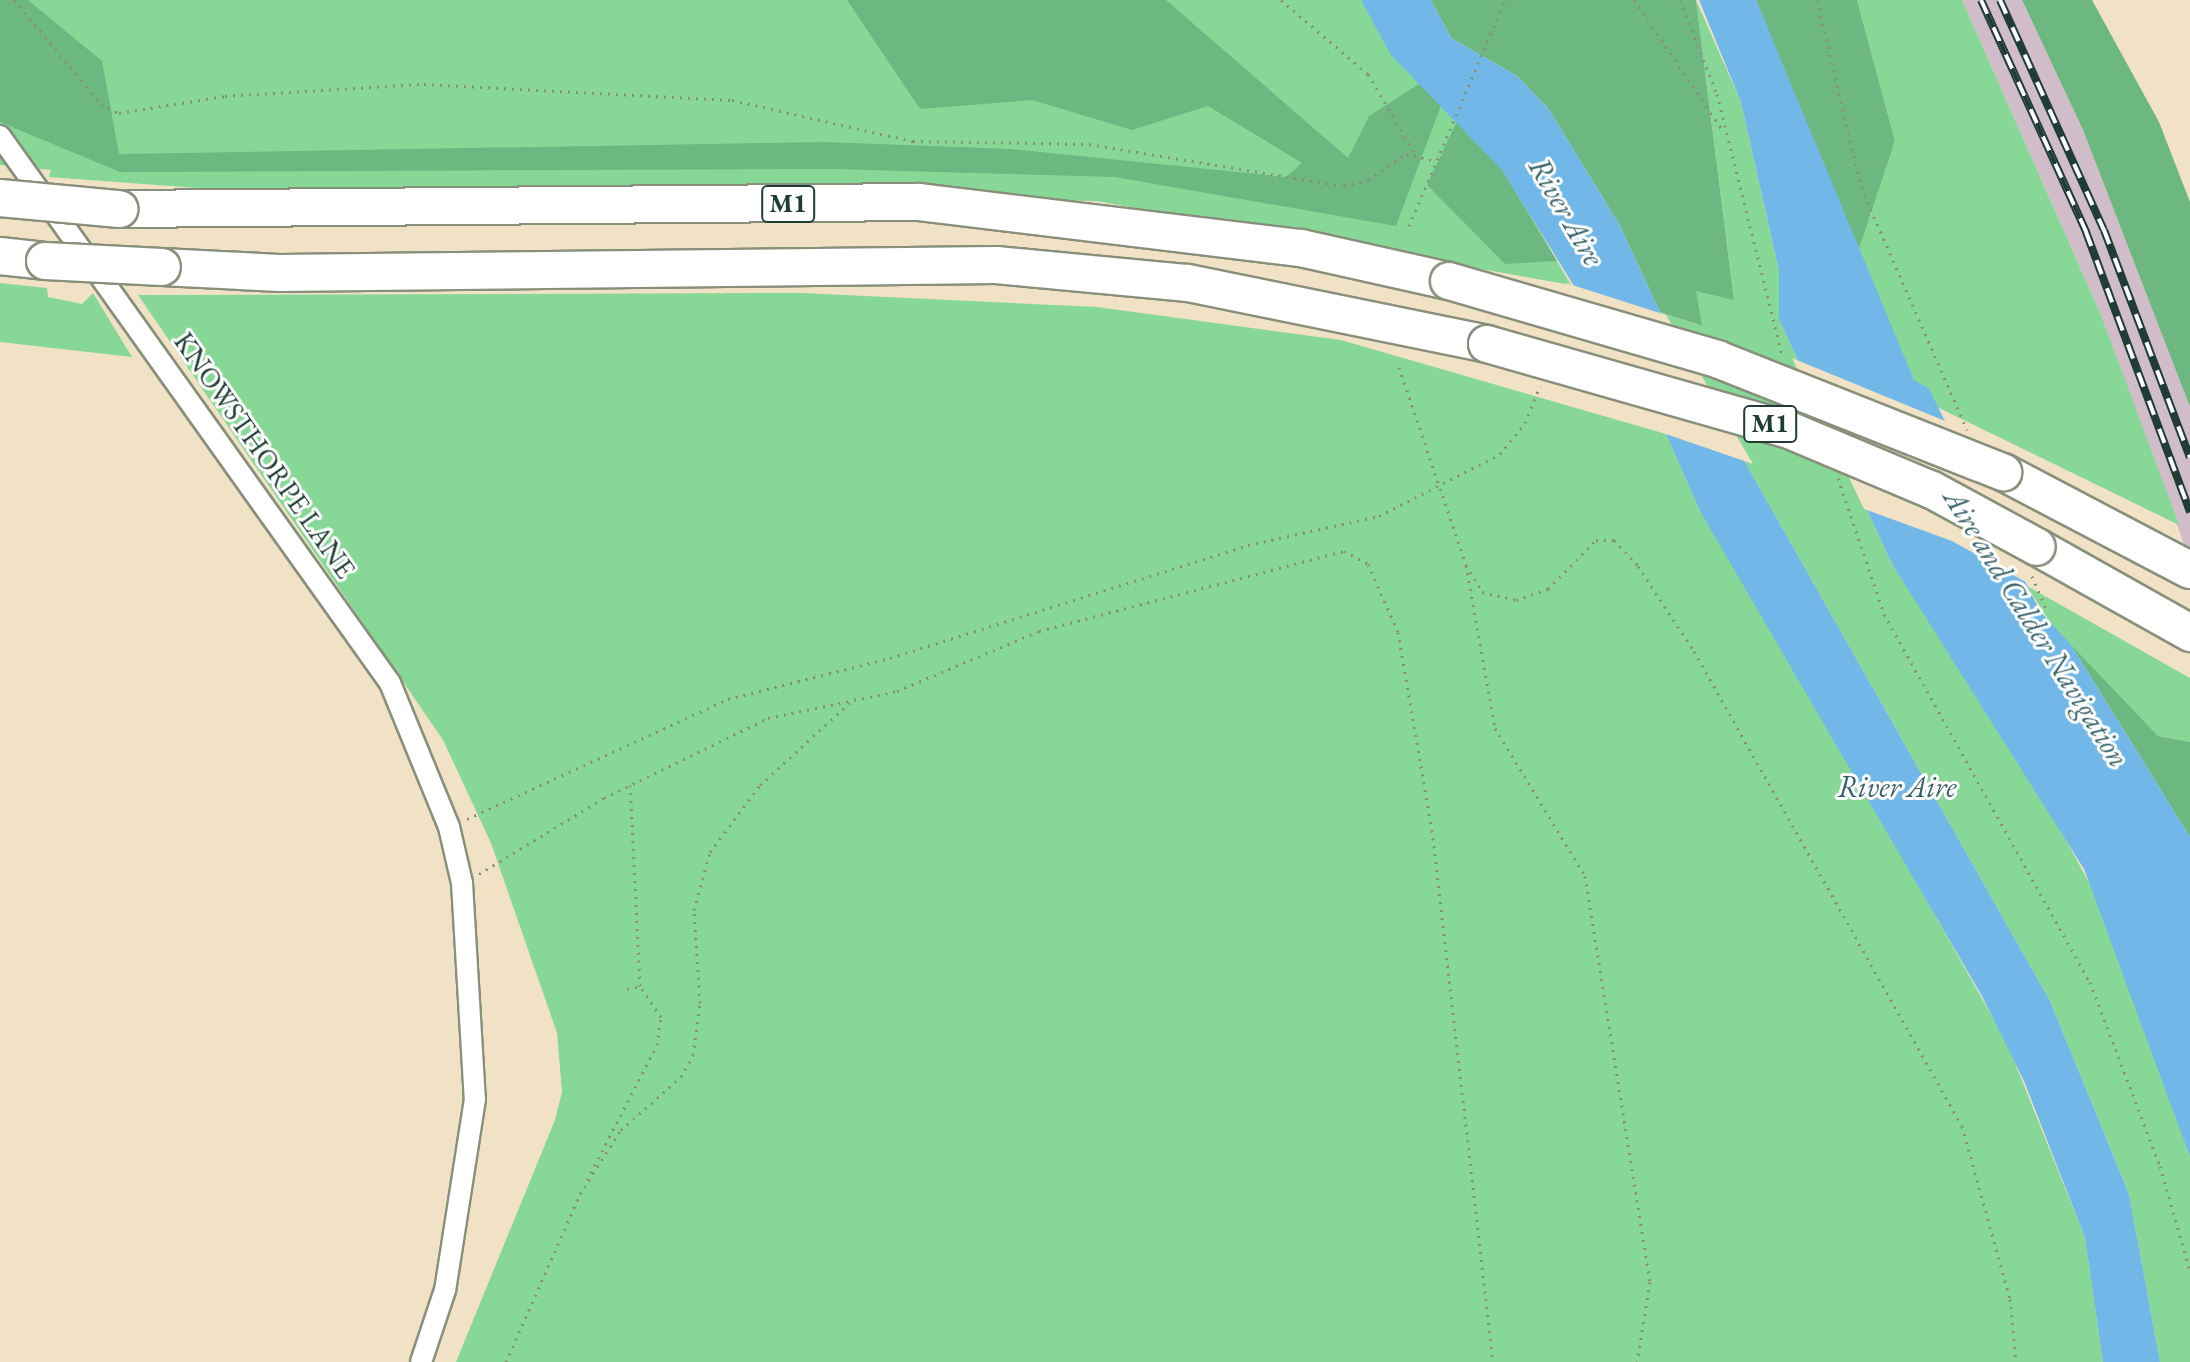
<!DOCTYPE html>
<style>
body{margin:0}
#map{position:relative;width:2190px;height:1362px;overflow:hidden;background:#f1e2c5;font-family:"EB Garamond",serif}
div>[style]{position:absolute}
[style*='--x']{left:calc(var(--x)*1px);top:calc(var(--y)*1px);width:calc(var(--w)*1px);rotate:calc(var(--a)*1deg)}
.industrial>*{inset:0;background:#d1bdc9}
.green>*{inset:0;background:#87d897}
.forest>*{inset:0;background:#6db880}
.water>*{inset:0;background:#71b8e9}
.pier>*{inset:0;background:#f1e2c5}
.path>*{height:3px;margin-top:-1.5px;transform-origin:0;background:repeating-linear-gradient(90deg,#88907c 0 2px,transparent 0 8px)}
.roads{filter:drop-shadow(2px 0 #88907c) drop-shadow(-2px 0 #88907c) drop-shadow(0 2px #88907c) drop-shadow(0 -2px #88907c)}
.street>*{height:20px;margin:-10px;padding:0 10px;transform-origin:10px;border-radius:10px;background:#fff}
.highway>*{height:36px;margin:-18px;padding:0 18px;transform-origin:18px;border-radius:18px;background:#fff}
.rail>*{height:8px;margin-top:-4px;transform-origin:0;background:repeating-linear-gradient(90deg,#fff 0 15px,#1f3d34 0 30px);box-sizing:border-box;border-block:2px solid #1f3d34}
.bridges{filter:drop-shadow(2px 0 #88907c) drop-shadow(-2px 0 #88907c) drop-shadow(0 2px #88907c) drop-shadow(0 -2px #88907c)}
.highway-bridge>*{height:36px;margin:-18px;padding:0 18px;transform-origin:18px;border-radius:18px;background:#fff}
span{translate:-50% -50%;white-space:nowrap;text-align:center;line-height:1.15;-webkit-text-stroke:6px #fff;paint-order:stroke}
.shield-label span{padding:2px 6px;background:#fff;border:2px solid;border-radius:6px;-webkit-text-stroke-width:0}
.shield-label{font-size:26px;color:#1f3d34;font-weight:700}
.street-label{font-size:28px;color:#1f3d34}
.water-label{font-size:30px;color:#38626a;font-style:italic}
</style>
<div id="map">
<div class="industrial">
<i style="clip-path:polygon(1962px 0,2022px 0,2083px 130px,2190px 407px,2190px 561px,2101px 315px)"></i>
</div>
<div class="green">
<i style="clip-path:polygon(0 0,1405px 0,1571px 285px,1096px 201px,224px 190px,49px 177px,51px 170px,0 165px)"></i>
<i style="clip-path:polygon(1696px 0,1741px 102px,1779px 271px,1779px 319px,1892px 564px,2040px 792px,2099px 901px,2190px 1157px,2190px 1362px,2160px 1362px,2129px 1194px,2050px 1001px,1660px 312px,1701px 326px,1695px 290px,1734px 299px)"></i>
<i style="clip-path:polygon(1857px 0,1962px 0,2101px 315px,2179px 525px,1937px 407px,1914px 380px,1858px 252px,1895px 141px)"></i>
<i style="clip-path:polygon(0 283px,47px 288px,48px 297px,82px 304px,93px 293px,132px 357px,0 342px)"></i>
<i style="clip-path:polygon(802px 293px,1097px 307px,1341px 340px,1666px 434px,1700px 511px,1748px 583px,2007px 1043px,2085px 1238px,2103px 1362px,456px 1362px,555px 1120px,562px 1092px,557px 1033px,491px 843px,443px 740px,138px 295px)"></i>
<i style="clip-path:polygon(2027px 586px,2190px 678px,2190px 742px,2158px 736px,2058px 635px)"></i>
</div>
<div class="forest">
<i style="clip-path:polygon(0 0,28px 0,102px 61px,119px 154px,825px 142px,1010px 149px,1286px 177px,1302px 163px,1208px 106px,1132px 130px,1032px 100px,920px 109px,847px 0,1166px 0,1348px 158px,1369px 116px,1419px 84px,1442px 103px,1396px 226px,1115px 177px,834px 169px,120px 172px,0 122px)"></i>
<i style="clip-path:polygon(1431px 0,1696px 0,1734px 300px,1696px 291px,1702px 326px,1660px 312px,1619px 224px,1548px 108px,1517px 76px,1451px 38px)"></i>
<i style="clip-path:polygon(1756px 0,1857px 0,1895px 141px,1858px 252px)"></i>
<i style="clip-path:polygon(2022px 0,2092px 0,2159px 122px,2190px 202px,2190px 407px,2083px 130px)"></i>
<i style="clip-path:polygon(1459px 117px,1502px 170px,1557px 261px,1505px 264px,1427px 185px)"></i>
<i style="clip-path:polygon(2071px 645px,2158px 736px,2190px 742px,2190px 837px)"></i>
</div>
<div class="water">
<i style="clip-path:polygon(1361px 0,1431px 0,1451px 38px,1517px 76px,1548px 108px,1619px 224px,1660px 312px,2050px 1001px,2129px 1194px,2160px 1362px,2103px 1362px,2085px 1238px,2024px 1081px,1982px 996px,1700px 511px,1666px 434px,1502px 170px,1391px 55px)"></i>
<i style="clip-path:polygon(1699px 0,1756px 0,1914px 380px,1929px 389px,2040px 611px,2071px 645px,2190px 837px,2190px 1157px,2084px 869px,1892px 564px,1779px 319px,1779px 271px,1741px 102px)"></i>
</div>
<div class="pier">
<i style="clip-path:polygon(1566px 283px,1666px 315px,1753px 464px,1660px 432px)"></i>
<i style="clip-path:polygon(1792px 358px,1950px 423px,2031px 585px,1952px 541px,1864px 509px)"></i>
</div>
<div class="path">
<i style="--x:14;--y:0;--w:136;--a:50.1"></i>
<i style="--x:101;--y:104;--w:20;--a:27"></i>
<i style="--x:119;--y:113;--w:107;--a:-9.1"></i>
<i style="--x:225;--y:96;--w:199;--a:-3.5"></i>
<i style="--x:424;--y:84;--w:308;--a:3"></i>
<i style="--x:732;--y:100;--w:186;--a:12.8"></i>
<i style="--x:913;--y:141;--w:176;--a:1"></i>
<i style="--x:1089;--y:144;--w:258;--a:9.4"></i>
<i style="--x:1344;--y:186;--w:25;--a:-14"></i>
<i style="--x:1368;--y:180;--w:46;--a:-34.4"></i>
<i style="--x:1406;--y:154;--w:26;--a:13"></i>
<i style="--x:1281;--y:0;--w:114;--a:40.4"></i>
<i style="--x:1368;--y:74;--w:91;--a:59.5"></i>
<i style="--x:1634;--y:0;--w:158;--a:55.8"></i>
<i style="--x:1680;--y:0;--w:101;--a:68.5"></i>
<i style="--x:1717;--y:94;--w:269;--a:76"></i>
<i style="--x:1817;--y:0;--w:192;--a:76.8"></i>
<i style="--x:1861;--y:187;--w:265;--a:66.4"></i>
<i style="--x:1409;--y:226;--w:246;--a:-67"></i>
<i style="--x:1399;--y:367;--w:209;--a:71.3"></i>
<i style="--x:1466;--y:565;--w:166;--a:79.9"></i>
<i style="--x:1495;--y:728;--w:173;--a:58.7"></i>
<i style="--x:1585;--y:876;--w:411;--a:80.9"></i>
<i style="--x:1650;--y:1282;--w:81;--a:99.2"></i>
<i style="--x:1838;--y:478;--w:144;--a:71.3"></i>
<i style="--x:1884;--y:614;--w:422;--a:60.8"></i>
<i style="--x:2090;--y:982;--w:197;--a:69.2"></i>
<i style="--x:2160;--y:1166;--w:109;--a:74.1"></i>
<i style="--x:1466;--y:565;--w:31;--a:59"></i>
<i style="--x:1482;--y:592;--w:35;--a:13"></i>
<i style="--x:1516;--y:600;--w:34;--a:-19"></i>
<i style="--x:1548;--y:589;--w:69;--a:-45.6"></i>
<i style="--x:1596;--y:540;--w:18;--a:0"></i>
<i style="--x:1614;--y:540;--w:35;--a:47"></i>
<i style="--x:1638;--y:566;--w:102;--a:56.6"></i>
<i style="--x:1694;--y:651;--w:545;--a:60.57"></i>
<i style="--x:1962;--y:1126;--w:180;--a:74.5"></i>
<i style="--x:2010;--y:1299;--w:63;--a:84.6"></i>
<i style="--x:2032;--y:576;--w:40;--a:66.6"></i>
<i style="--x:467;--y:819;--w:287;--a:-24.7"></i>
<i style="--x:728;--y:699;--w:167;--a:-14.2"></i>
<i style="--x:890;--y:658;--w:375;--a:-17.5"></i>
<i style="--x:1248;--y:545;--w:134;--a:-12.5"></i>
<i style="--x:1379;--y:516;--w:136;--a:-27.1"></i>
<i style="--x:1500;--y:454;--w:40;--a:-51"></i>
<i style="--x:1525;--y:423;--w:40;--a:-68"></i>
<i style="--x:479;--y:874;--w:146;--a:-31.3"></i>
<i style="--x:604;--y:798;--w:182;--a:-26"></i>
<i style="--x:768;--y:718;--w:132;--a:-11.8"></i>
<i style="--x:897;--y:691;--w:154;--a:-22.9"></i>
<i style="--x:1039;--y:631;--w:315;--a:-14.7"></i>
<i style="--x:1344;--y:551;--w:27;--a:28"></i>
<i style="--x:1368;--y:564;--w:74;--a:66.2"></i>
<i style="--x:1398;--y:632;--w:201;--a:80.3"></i>
<i style="--x:1432;--y:830;--w:535;--a:83.46"></i>
<i style="--x:627;--y:989;--w:13;--a:-13"></i>
<i style="--x:640;--y:986;--w:201;--a:-92.8"></i>
<i style="--x:587;--y:1180;--w:152;--a:-62.6"></i>
<i style="--x:657;--y:1045;--w:28;--a:-82"></i>
<i style="--x:661;--y:1017;--w:37;--a:-124"></i>
<i style="--x:506;--y:1362;--w:184;--a:-66.2"></i>
<i style="--x:580;--y:1194;--w:76;--a:-57.4"></i>
<i style="--x:621;--y:1130;--w:80;--a:-41.5"></i>
<i style="--x:681;--y:1077;--w:25;--a:-61"></i>
<i style="--x:693;--y:1055;--w:52;--a:-82.3"></i>
<i style="--x:700;--y:1003;--w:93;--a:-93.7"></i>
<i style="--x:694;--y:910;--w:60;--a:-74.6"></i>
<i style="--x:710;--y:852;--w:84;--a:-53.3"></i>
<i style="--x:760;--y:785;--w:129;--a:-42.5"></i>
</div>
<div class="roads">
<div class="street">
<i style="--x:0;--y:136;--w:672;--a:54.51"></i>
<i style="--x:390;--y:683;--w:156;--a:67.7"></i>
<i style="--x:449;--y:827;--w:57;--a:76.9"></i>
<i style="--x:462;--y:883;--w:216;--a:86.6"></i>
<i style="--x:475;--y:1099;--w:193;--a:98.9"></i>
<i style="--x:445;--y:1290;--w:76;--a:108.4"></i>
</div>
<div class="highway">
<i style="--x:119;--y:209;--w:800;--a:-0.5"></i>
<i style="--x:919;--y:202;--w:385;--a:6.9"></i>
<i style="--x:1301;--y:248;--w:152;--a:12.6"></i>
<i style="--x:0;--y:256;--w:45;--a:6.3"></i>
<i style="--x:162;--y:267;--w:117;--a:2.9"></i>
<i style="--x:279;--y:273;--w:717;--a:-0.64"></i>
<i style="--x:996;--y:265;--w:193;--a:5.4"></i>
<i style="--x:1188;--y:283;--w:305;--a:11.5"></i>
<i style="--x:2003;--y:472;--w:211;--a:27.7"></i>
<i style="--x:2037;--y:547;--w:176;--a:29.3"></i>
</div>
</div>
<div class="rail">
<i style="--x:1981;--y:0;--w:255;--a:65.6"></i>
<i style="--x:2086;--y:232;--w:299;--a:69.6"></i>
<i style="--x:2000;--y:0;--w:252;--a:65.7"></i>
<i style="--x:2104;--y:230;--w:243;--a:69.3"></i>
</div>
<div class="bridges">
<div class="highway-bridge">
<i style="--x:0;--y:198;--w:120;--a:5.3"></i>
<i style="--x:45;--y:261;--w:117;--a:2.9"></i>
<i style="--x:1449;--y:281;--w:279;--a:16.2"></i>
<i style="--x:1717;--y:359;--w:308;--a:21.6"></i>
<i style="--x:1487;--y:344;--w:314;--a:15.9"></i>
<i style="--x:1789;--y:430;--w:155;--a:22.8"></i>
<i style="--x:1932;--y:490;--w:119;--a:28.5"></i>
</div>
</div>
<div class="shield-label">
<span style="left:788px;top:204px">M1</span>
<span style="left:1770px;top:424px">M1</span>
</div>
<div class="street-label">
<span style="left:265px;top:455px;rotate:55deg">KNOWSTHORPE LANE</span>
</div>
<div class="water-label">
<span style="left:1566px;top:212px;rotate:60deg">River Aire</span>
<span style="left:2036px;top:628px;rotate:58deg">Aire and Calder Navigation</span>
<span style="left:1897px;top:787px">River Aire</span>
</div>
</div>
